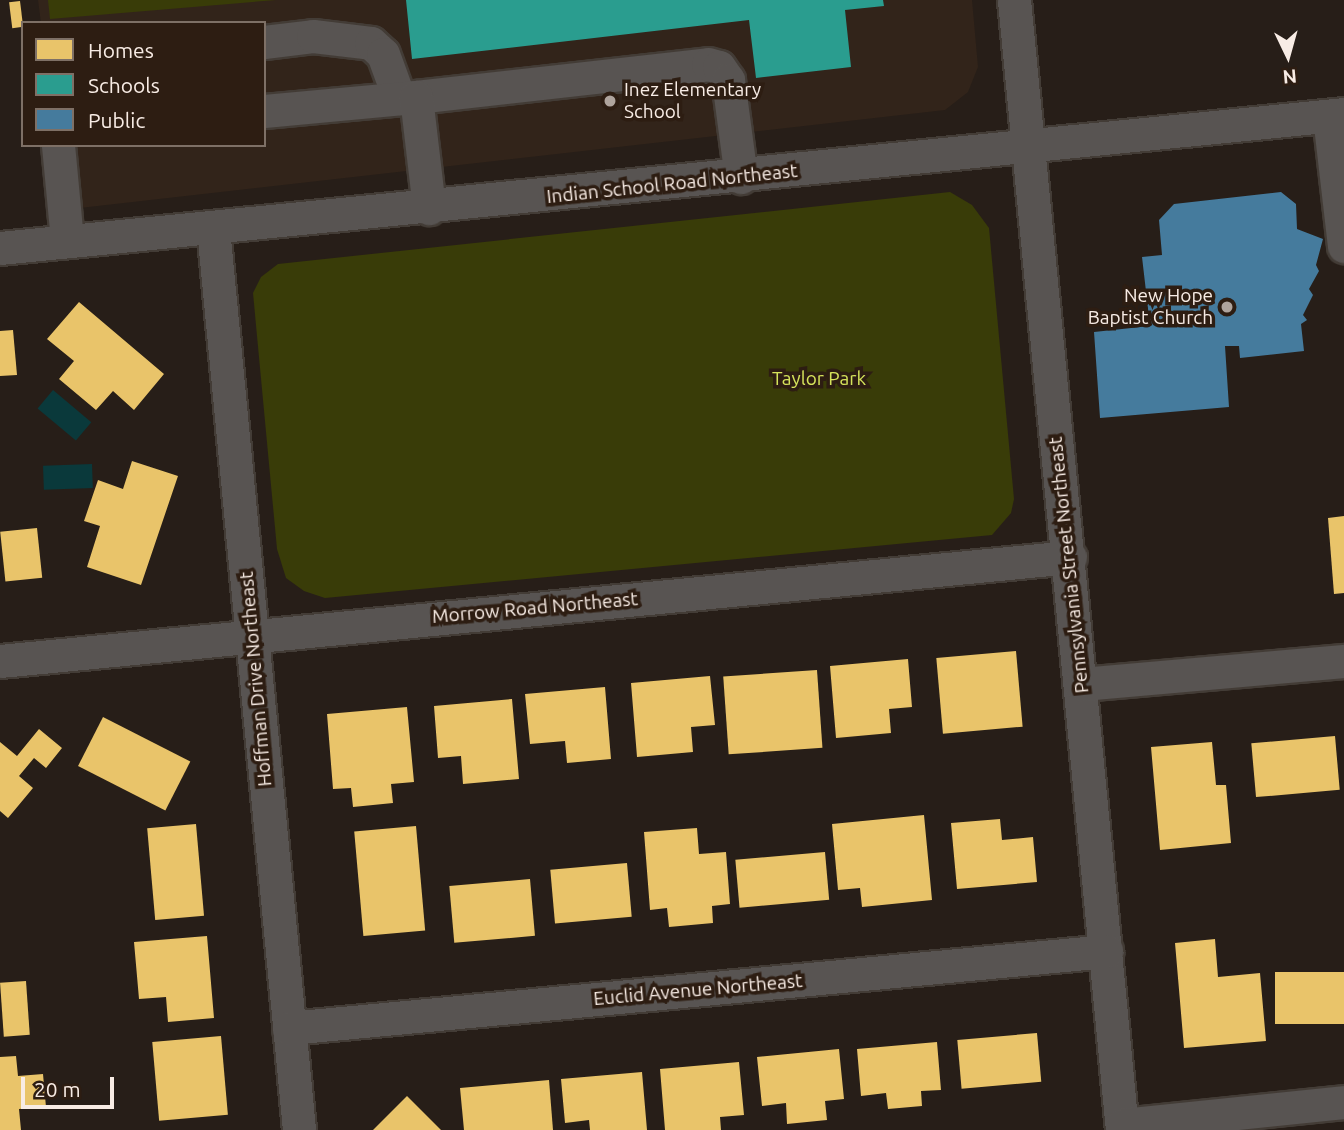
<!DOCTYPE html>
<style>
body{margin:0}
#map{position:relative;width:1344px;height:1130px;overflow:hidden;background:#271e18;font-family:Ubuntu,sans-serif}
div>[style]{position:absolute}
[style*='--x']{left:calc(var(--x)*1px);top:calc(var(--y)*1px);width:calc(var(--w)*1px);rotate:calc(var(--a)*1deg)}
.education>*{inset:0;background:#32241a}
.green>*{inset:0;background:#393c08}
.water>*{inset:0;background:#0a393b;transform-origin:0 0}
.homes>*{inset:0;background:#e9c46a;transform-origin:0 0}
.schools>*{inset:0;background:#2a9d8f}
.public>*{inset:0;background:#457b9d}
.roads{filter:drop-shadow(2px 0 #433c36) drop-shadow(-2px 0 #433c36) drop-shadow(0 2px #433c36) drop-shadow(0 -2px #433c36)}
.minor>*{height:33px;margin:-16.5px;padding:0 16.5px;transform-origin:16.5px;border-radius:16.5px;background:#585452}
.dots>*{width:19px;height:19px;translate:-50% -50%;box-sizing:border-box;border:4px solid #2d1d12;border-radius:50%}
span{translate:-50% -50%;white-space:nowrap;text-align:center;line-height:1.15;-webkit-text-stroke:7px #2d1d12;paint-order:stroke}
.poi-label{font-size:19px;color:#f8ece5}
.left{translate:0 -50%;text-align:left}
.right{translate:-100% -50%;text-align:right}
.street-label{font-size:19px;color:#f8ece5}
.park-label{font-size:19px;color:#d5e35b}
.legend{position:absolute;left:21px;top:21px;width:245px;height:126px;box-sizing:border-box;background:#2d1d12;border:2px solid #7e7066;margin:0;padding:9px 12px;list-style:none;font-size:21px;color:#f8ece5}
.legend li{display:flex;align-items:center;gap:14px;height:35px}
.legend b{width:35px;border:2px solid #7e7066}
.north{position:absolute;left:1253px;top:21px;width:70px;height:70px;-webkit-text-stroke:5px #2d1d12;paint-order:stroke;rotate:175deg;font-size:19px;font-weight:700;line-height:28px;text-align:center;color:#f8ece5}
.north::after{content:'';display:block;margin:auto;width:24px;height:32px;background:#f8ece5;clip-path:polygon(50% 0,100% 100%,50% 72%,0 100%)}
.scale{position:absolute;left:21px;top:1077px;width:93px;height:32px;box-sizing:border-box;border:4px solid #f8ece5;border-top:0;padding-left:9px;font-size:21px;line-height:24px;white-space:nowrap;color:#f8ece5;-webkit-text-stroke:5px #2d1d12;paint-order:stroke}
</style>
<div id="map">
<div class="education">
<i style="clip-path:polygon(38px 0,972px 0,978px 67px,968px 92px,945px 110px,62px 210px,55px 145px,264px 145px,264px 23px,41px 23px)"></i>
</div>
<div class="green">
<i style="clip-path:polygon(48px 0,276px 0,50px 19px)"></i>
<i style="clip-path:polygon(950px 192px,972px 205px,989px 228px,1014px 499px,1011px 513px,992px 535px,325px 598px,304px 591px,286px 578px,277px 549px,253px 293px,261px 277px,278px 264px)"></i>
</div>
<div class="water">
<i style="left:53px;top:390px;width:50px;height:24px;rotate:40deg"></i>
<i style="left:92px;top:464px;width:24px;height:49px;rotate:88deg"></i>
</div>
<div class="homes">
<i style="left:20px;top:1px;width:26px;height:11px;rotate:83deg"></i>
<i style="clip-path:polygon(79px 302px,164px 374px,134px 410px,113px 391px,96px 410px,59px 379px,74px 361px,47px 339px)"></i>
<i style="clip-path:polygon(13px 330px,17px 375px,0 376px,0 331px)"></i>
<i style="clip-path:polygon(132px 461px,178px 476px,141px 585px,87px 567px,100px 526px,84px 521px,98px 480px,123px 489px)"></i>
<i style="clip-path:polygon(1344px 516px,1344px 593px,1334px 594px,1328px 518px)"></i>
<i style="left:37px;top:528px;width:50px;height:37px;rotate:84deg"></i>
<i style="left:1016px;top:651px;width:76px;height:80px;rotate:85deg"></i>
<i style="clip-path:polygon(908px 659px,912px 707px,889px 709px,891px 733px,836px 738px,830px 666px)"></i>
<i style="left:817px;top:670px;width:78px;height:94px;rotate:86deg"></i>
<i style="clip-path:polygon(710px 676px,715px 725px,691px 727px,693px 752px,637px 757px,631px 683px)"></i>
<i style="clip-path:polygon(605px 687px,611px 759px,567px 763px,565px 741px,530px 744px,525px 694px)"></i>
<i style="clip-path:polygon(512px 699px,519px 779px,463px 784px,461px 756px,438px 758px,434px 706px)"></i>
<i style="clip-path:polygon(407px 707px,414px 782px,391px 784px,393px 803px,353px 807px,351px 788px,333px 789px,327px 714px)"></i>
<i style="left:103px;top:717px;width:98px;height:55px;rotate:27deg"></i>
<i style="clip-path:polygon(39px 729px,62px 748px,46px 768px,34px 758px,19px 776px,33px 788px,8px 818px,0 811px,0 742px,17px 756px)"></i>
<i style="left:1335px;top:736px;width:54px;height:84px;rotate:85deg"></i>
<i style="clip-path:polygon(1212px 742px,1216px 785px,1226px 785px,1231px 843px,1160px 850px,1151px 747px)"></i>
<i style="clip-path:polygon(924px 815px,932px 900px,862px 907px,860px 888px,838px 890px,832px 824px)"></i>
<i style="clip-path:polygon(1000px 819px,1002px 840px,1033px 837px,1037px 882px,957px 889px,951px 823px)"></i>
<i style="left:196px;top:824px;width:92px;height:49px;rotate:85deg"></i>
<i style="left:416px;top:826px;width:105px;height:62px;rotate:85deg"></i>
<i style="clip-path:polygon(697px 828px,699px 854px,726px 852px,730px 904px,712px 906px,713px 923px,669px 927px,667px 908px,650px 910px,644px 832px)"></i>
<i style="left:825px;top:852px;width:48px;height:90px;rotate:85deg"></i>
<i style="left:627px;top:863px;width:54px;height:77px;rotate:85deg"></i>
<i style="left:530px;top:879px;width:57px;height:81px;rotate:85deg"></i>
<i style="clip-path:polygon(207px 936px,214px 1018px,168px 1022px,166px 997px,139px 999px,134px 942px)"></i>
<i style="clip-path:polygon(1215px 939px,1218px 977px,1260px 973px,1266px 1041px,1184px 1048px,1175px 943px)"></i>
<i style="left:1344px;top:972px;width:52px;height:69px;rotate:90deg"></i>
<i style="left:26px;top:981px;width:54px;height:26px;rotate:86deg"></i>
<i style="left:1037px;top:1033px;width:49px;height:80px;rotate:85deg"></i>
<i style="left:221px;top:1036px;width:79px;height:69px;rotate:85deg"></i>
<i style="clip-path:polygon(937px 1042px,941px 1090px,921px 1091px,922px 1106px,888px 1109px,886px 1093px,861px 1096px,857px 1049px)"></i>
<i style="clip-path:polygon(839px 1049px,844px 1099px,825px 1101px,827px 1120px,787px 1124px,786px 1103px,762px 1106px,757px 1057px)"></i>
<i style="clip-path:polygon(16px 1056px,18px 1076px,43px 1074px,46px 1107px,19px 1109px,21px 1130px,0 1130px,0 1057px)"></i>
<i style="clip-path:polygon(739px 1062px,744px 1115px,720px 1117px,721px 1130px,665px 1130px,660px 1069px)"></i>
<i style="clip-path:polygon(642px 1072px,647px 1130px,590px 1130px,589px 1120px,565px 1123px,561px 1079px)"></i>
<i style="clip-path:polygon(549px 1080px,553px 1130px,464px 1130px,460px 1088px)"></i>
<i style="clip-path:polygon(407px 1096px,441px 1130px,373px 1130px)"></i>
</div>
<div class="schools">
<i style="clip-path:polygon(406px 0,883px 0,884px 6px,845px 10px,851px 67px,756px 78px,749px 20px,412px 59px)"></i>
</div>
<div class="public">
<i style="clip-path:polygon(1281px 192px,1296px 204px,1297px 229px,1323px 239px,1316px 265px,1319px 271px,1309px 289px,1313px 295px,1303px 315px,1307px 320px,1301px 324px,1304px 351px,1240px 358px,1239px 346px,1225px 346px,1229px 407px,1100px 418px,1094px 332px,1150px 326px,1142px 257px,1162px 255px,1159px 220px,1174px 204px)"></i>
</div>
<div class="roads">
<div class="minor">
<i style="--x:1014;--y:0;--w:1135;--a:84.54"></i>
<i style="--x:264;--y:42;--w:49;--a:-7"></i>
<i style="--x:313;--y:36;--w:58;--a:6.9"></i>
<i style="--x:371;--y:43;--w:16;--a:43"></i>
<i style="--x:383;--y:54;--w:47;--a:70"></i>
<i style="--x:416;--y:97;--w:294;--a:-6.4"></i>
<i style="--x:708;--y:64;--w:11;--a:15"></i>
<i style="--x:719;--y:67;--w:16;--a:55"></i>
<i style="--x:728;--y:80;--w:98;--a:82.4"></i>
<i style="--x:264;--y:111;--w:153;--a:-5.3"></i>
<i style="--x:416;--y:97;--w:112;--a:83.3"></i>
<i style="--x:1329;--y:116;--w:131;--a:83.4"></i>
<i style="--x:58;--y:145;--w:96;--a:84.6"></i>
<i style="--x:213;--y:228;--w:906;--a:84.55"></i>
<i style="--x:0;--y:248;--w:1351;--a:-5.69"></i>
<i style="--x:0;--y:661;--w:1075;--a:-5.55"></i>
<i style="--x:1081;--y:684;--w:264;--a:-5"></i>
<i style="--x:289;--y:1028;--w:821;--a:-5.38"></i>
<i style="--x:1122;--y:1125;--w:223;--a:-5.9"></i>
</div>
</div>
<div class="dots">
<i style="left:610px;top:101px;background:#afa49d"></i>
<i style="left:1227px;top:307px;background:#afa49d"></i>
</div>
<div class="poi-label">
<span class="left" style="left:624px;top:101px">Inez Elementary<br>School</span>
<span class="right" style="left:1213px;top:307px">New Hope<br>Baptist Church</span>
</div>
<div class="street-label">
<span style="left:672px;top:184px;rotate:-6deg">Indian School Road Northeast</span>
<span style="left:1069px;top:565px;rotate:-96deg">Pennsylvania Street Northeast</span>
<span style="left:535px;top:608px;rotate:-5deg">Morrow Road Northeast</span>
<span style="left:256px;top:679px;rotate:-95deg">Hoffman Drive Northeast</span>
<span style="left:698px;top:990px;rotate:-5deg">Euclid Avenue Northeast</span>
</div>
<div class="park-label">
<span style="left:819px;top:379px">Taylor Park</span>
</div>
<ul class="legend">
<li><b style="height:19px;background:#e9c46a"></b>Homes</li>
<li><b style="height:19px;background:#2a9d8f"></b>Schools</li>
<li><b style="height:19px;background:#457b9d"></b>Public</li>
</ul>
<div class="north">N</div>
<div class="scale">20 m</div>
</div>
